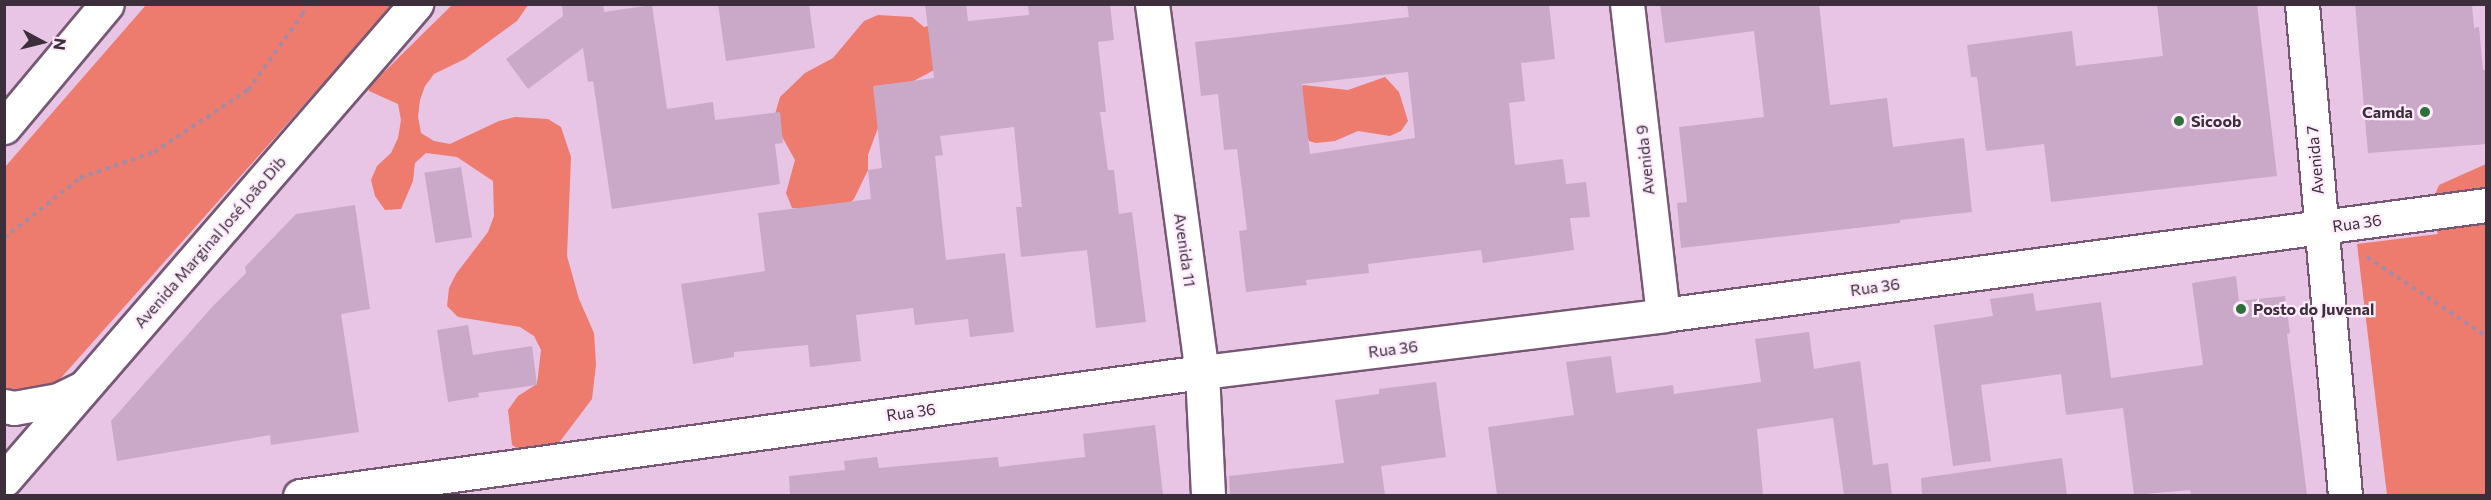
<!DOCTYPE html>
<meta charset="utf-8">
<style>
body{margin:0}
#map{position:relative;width:2491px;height:500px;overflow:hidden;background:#e8c5e5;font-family:Commissioner,sans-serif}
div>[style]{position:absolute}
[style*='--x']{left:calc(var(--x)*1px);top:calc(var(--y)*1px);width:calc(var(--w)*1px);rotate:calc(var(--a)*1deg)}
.green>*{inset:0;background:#ed7b6e}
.building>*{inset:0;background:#caa8c8;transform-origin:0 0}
.path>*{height:4px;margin-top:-2px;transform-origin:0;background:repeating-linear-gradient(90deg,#a58aa3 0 4.5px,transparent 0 9px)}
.roads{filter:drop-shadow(2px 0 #765874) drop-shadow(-2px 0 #765874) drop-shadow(0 2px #765874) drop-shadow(0 -2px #765874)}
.street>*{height:33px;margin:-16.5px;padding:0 16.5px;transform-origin:16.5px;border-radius:16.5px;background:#fff}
.secondary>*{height:33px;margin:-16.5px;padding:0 16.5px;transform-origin:16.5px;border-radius:16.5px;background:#fff}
.dots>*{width:16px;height:16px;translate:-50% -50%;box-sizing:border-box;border:3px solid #feecfd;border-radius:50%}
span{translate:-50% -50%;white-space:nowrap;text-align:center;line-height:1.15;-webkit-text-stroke:4.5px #feecfd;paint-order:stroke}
.poi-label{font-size:16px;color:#3c2e3b;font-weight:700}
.right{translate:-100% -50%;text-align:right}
.left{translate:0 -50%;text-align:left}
.street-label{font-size:16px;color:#3c2e3b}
.frame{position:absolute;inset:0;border:6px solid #3c2e3b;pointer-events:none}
.north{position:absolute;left:12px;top:12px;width:60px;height:60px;-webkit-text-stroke:4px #feecfd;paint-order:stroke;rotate:97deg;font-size:16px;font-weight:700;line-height:24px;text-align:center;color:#3c2e3b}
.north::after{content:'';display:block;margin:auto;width:21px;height:27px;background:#3c2e3b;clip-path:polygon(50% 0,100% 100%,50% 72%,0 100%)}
</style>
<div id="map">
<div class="green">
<i style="clip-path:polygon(146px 5px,393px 5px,60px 379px,41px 389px,5px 394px,5px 167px)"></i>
<i style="clip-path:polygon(452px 5px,528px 5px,517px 21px,465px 59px,434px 74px,425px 86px,420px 100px,418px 117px,421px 133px,434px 141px,450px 144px,499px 121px,515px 117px,548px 119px,561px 127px,571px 157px,567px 256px,579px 299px,594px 333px,596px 365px,592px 399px,555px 448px,526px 454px,512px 445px,508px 410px,518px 396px,537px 384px,541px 350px,534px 336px,520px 327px,458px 317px,447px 306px,449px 288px,456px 274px,488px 232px,494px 216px,493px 181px,457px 157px,426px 153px,415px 163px,413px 181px,401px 209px,385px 210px,375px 196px,371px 180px,377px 166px,391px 153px,398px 138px,401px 120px,398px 104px,369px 91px,365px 76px,385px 71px)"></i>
<i style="clip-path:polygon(878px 15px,912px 17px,924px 27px,928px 26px,936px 69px,908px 84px,879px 125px,868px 155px,868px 170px,854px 199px,842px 210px,792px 208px,786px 193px,795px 160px,779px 131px,775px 114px,780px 97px,805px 73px,833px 58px,864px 21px)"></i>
<i style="clip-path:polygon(1385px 77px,1399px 92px,1408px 121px,1401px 131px,1390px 136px,1358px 131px,1335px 141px,1316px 143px,1309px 141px,1296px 102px,1303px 85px,1348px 90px)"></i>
<i style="clip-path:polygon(2486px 164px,2486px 495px,2387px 495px,2357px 244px,2438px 234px,2428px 211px,2439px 185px)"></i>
</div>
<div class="building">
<i style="clip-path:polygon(562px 4px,603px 4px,604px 12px,652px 5px,667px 109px,713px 102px,715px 120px,780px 112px,783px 143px,775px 144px,780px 184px,612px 209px,593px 81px,588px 82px,583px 48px,528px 89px,506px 59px,563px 16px)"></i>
<i style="clip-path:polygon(718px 4px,809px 4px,815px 48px,726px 61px)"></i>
<i style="clip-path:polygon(925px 4px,966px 4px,968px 21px,1029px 15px,1028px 4px,1110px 5px,1114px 40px,1098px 42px,1106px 112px,1100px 112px,1108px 170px,1114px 170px,1119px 214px,1132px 212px,1146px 322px,1096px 328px,1087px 250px,1021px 257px,1016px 207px,1022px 207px,1014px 127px,940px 136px,943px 155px,935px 156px,946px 260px,1005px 253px,1014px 332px,970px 337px,968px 319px,915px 325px,913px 308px,856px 315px,861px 361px,810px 367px,808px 345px,734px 352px,734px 357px,693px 364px,681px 284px,765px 271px,758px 213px,871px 199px,868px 170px,882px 168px,873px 86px,934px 78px)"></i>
<i style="clip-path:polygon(evenodd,1407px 4px,1549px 4px,1555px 59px,1521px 63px,1525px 101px,1509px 103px,1515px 165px,1563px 159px,1566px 184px,1586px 182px,1590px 217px,1570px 218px,1574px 250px,1483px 263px,1481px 250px,1368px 264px,1369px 273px,1306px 280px,1307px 285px,1246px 292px,1239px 231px,1247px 230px,1237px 149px,1224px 150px,1218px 94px,1201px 96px,1195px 42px,1409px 17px,1407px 4px,1408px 72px,1415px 138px,1310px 154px,1302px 84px,1408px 72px)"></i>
<i style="clip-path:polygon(1660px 4px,1819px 4px,1830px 105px,1887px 98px,1893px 147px,1964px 138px,1972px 212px,1900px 220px,1900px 223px,1681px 248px,1677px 203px,1687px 202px,1679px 127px,1764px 117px,1754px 31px,1665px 43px)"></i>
<i style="clip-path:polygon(2157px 4px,2257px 4px,2277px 176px,2051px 202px,2044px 144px,1986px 151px,1977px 77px,1971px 77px,1967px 45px,2072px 31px,2076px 66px,2163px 56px)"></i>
<i style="clip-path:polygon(2355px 4px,2472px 4px,2474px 28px,2479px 27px,2483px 70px,2487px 70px,2487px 144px,2368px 153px)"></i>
<i style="left:461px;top:167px;width:71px;height:37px;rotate:81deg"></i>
<i style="clip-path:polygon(355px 205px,370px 309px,341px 314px,359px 432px,271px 445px,270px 435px,117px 461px,111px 421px,214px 305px,246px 273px,245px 267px,296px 214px)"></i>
<i style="clip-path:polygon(2236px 276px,2239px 301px,2285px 296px,2290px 333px,2287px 334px,2307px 495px,2191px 495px,2190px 490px,2134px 495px,2123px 408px,2066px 415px,2061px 374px,1981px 385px,1991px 461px,1953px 466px,1934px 325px,1993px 316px,1990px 299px,2033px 293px,2036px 311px,2101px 302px,2111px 378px,2203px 365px,2192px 283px)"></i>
<i style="clip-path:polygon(468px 325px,473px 355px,532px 346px,537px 385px,478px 393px,479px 397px,448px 402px,437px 330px)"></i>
<i style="clip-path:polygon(1809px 332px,1814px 369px,1860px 361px,1873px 465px,1888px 463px,1892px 495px,1844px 495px,1833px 418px,1757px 429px,1763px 495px,1497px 495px,1488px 427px,1574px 415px,1566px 362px,1611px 356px,1616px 393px,1673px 385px,1674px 394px,1761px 382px,1755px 339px)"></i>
<i style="clip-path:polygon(1436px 382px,1446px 457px,1381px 466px,1385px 495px,1230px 495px,1229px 476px,1344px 463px,1335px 400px,1379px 394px,1379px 389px)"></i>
<i style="clip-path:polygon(1155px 425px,1163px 495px,790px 495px,789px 476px,845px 470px,844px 461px,877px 457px,879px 468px,998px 457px,999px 467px,1085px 457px,1083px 434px)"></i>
<i style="clip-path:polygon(2062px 458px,2067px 495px,1922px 495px,1921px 478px)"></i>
</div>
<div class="path">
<i style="--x:4;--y:238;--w:97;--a:-38.3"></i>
<i style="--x:80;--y:178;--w:78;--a:-19.4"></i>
<i style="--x:154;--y:152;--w:113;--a:-33.4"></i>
<i style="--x:248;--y:90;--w:92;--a:-54.2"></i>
<i style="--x:302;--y:15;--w:12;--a:-66"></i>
<i style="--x:2367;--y:257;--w:143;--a:33.6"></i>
</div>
<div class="roads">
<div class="street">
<i style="--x:1627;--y:4;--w:313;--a:83.4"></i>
</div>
<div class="secondary">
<i style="--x:1152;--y:4;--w:371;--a:82.3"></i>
<i style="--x:1202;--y:372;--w:124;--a:87.2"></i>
<i style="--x:2302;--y:4;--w:494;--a:85"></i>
<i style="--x:4;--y:127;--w:160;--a:-50.1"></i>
<i style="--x:4;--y:406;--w:10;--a:11"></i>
<i style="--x:14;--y:408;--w:45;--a:-10.3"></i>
<i style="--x:58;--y:400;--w:28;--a:-26"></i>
<i style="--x:4;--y:480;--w:630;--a:-49.12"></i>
<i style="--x:300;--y:496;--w:910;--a:-7.83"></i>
<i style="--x:1202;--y:372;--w:465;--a:-7"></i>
<i style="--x:1663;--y:315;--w:830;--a:-7.61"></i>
</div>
</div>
<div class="dots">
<i style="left:2425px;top:112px;background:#2d703b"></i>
<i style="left:2179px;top:121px;background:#2d703b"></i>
<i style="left:2241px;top:309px;background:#2d703b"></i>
</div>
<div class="poi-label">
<span class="right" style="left:2413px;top:112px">Camda</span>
<span class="left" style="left:2191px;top:121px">Sicoob</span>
<span class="left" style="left:2253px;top:309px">Posto do Juvenal</span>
</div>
<div class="street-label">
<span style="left:1645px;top:160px;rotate:-96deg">Avenida 9</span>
<span style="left:2315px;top:160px;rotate:-95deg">Avenida 7</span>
<span style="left:2357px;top:223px;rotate:-8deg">Rua 36</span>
<span style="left:210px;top:242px;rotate:-49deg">Avenida Marginal José João Dib</span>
<span style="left:1185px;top:250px;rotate:82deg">Avenida 11</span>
<span style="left:1875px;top:287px;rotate:-8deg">Rua 36</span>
<span style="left:1393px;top:349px;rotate:-7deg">Rua 36</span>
<span style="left:911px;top:412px;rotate:-8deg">Rua 36</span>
</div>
<div class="frame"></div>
<div class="north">N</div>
</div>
